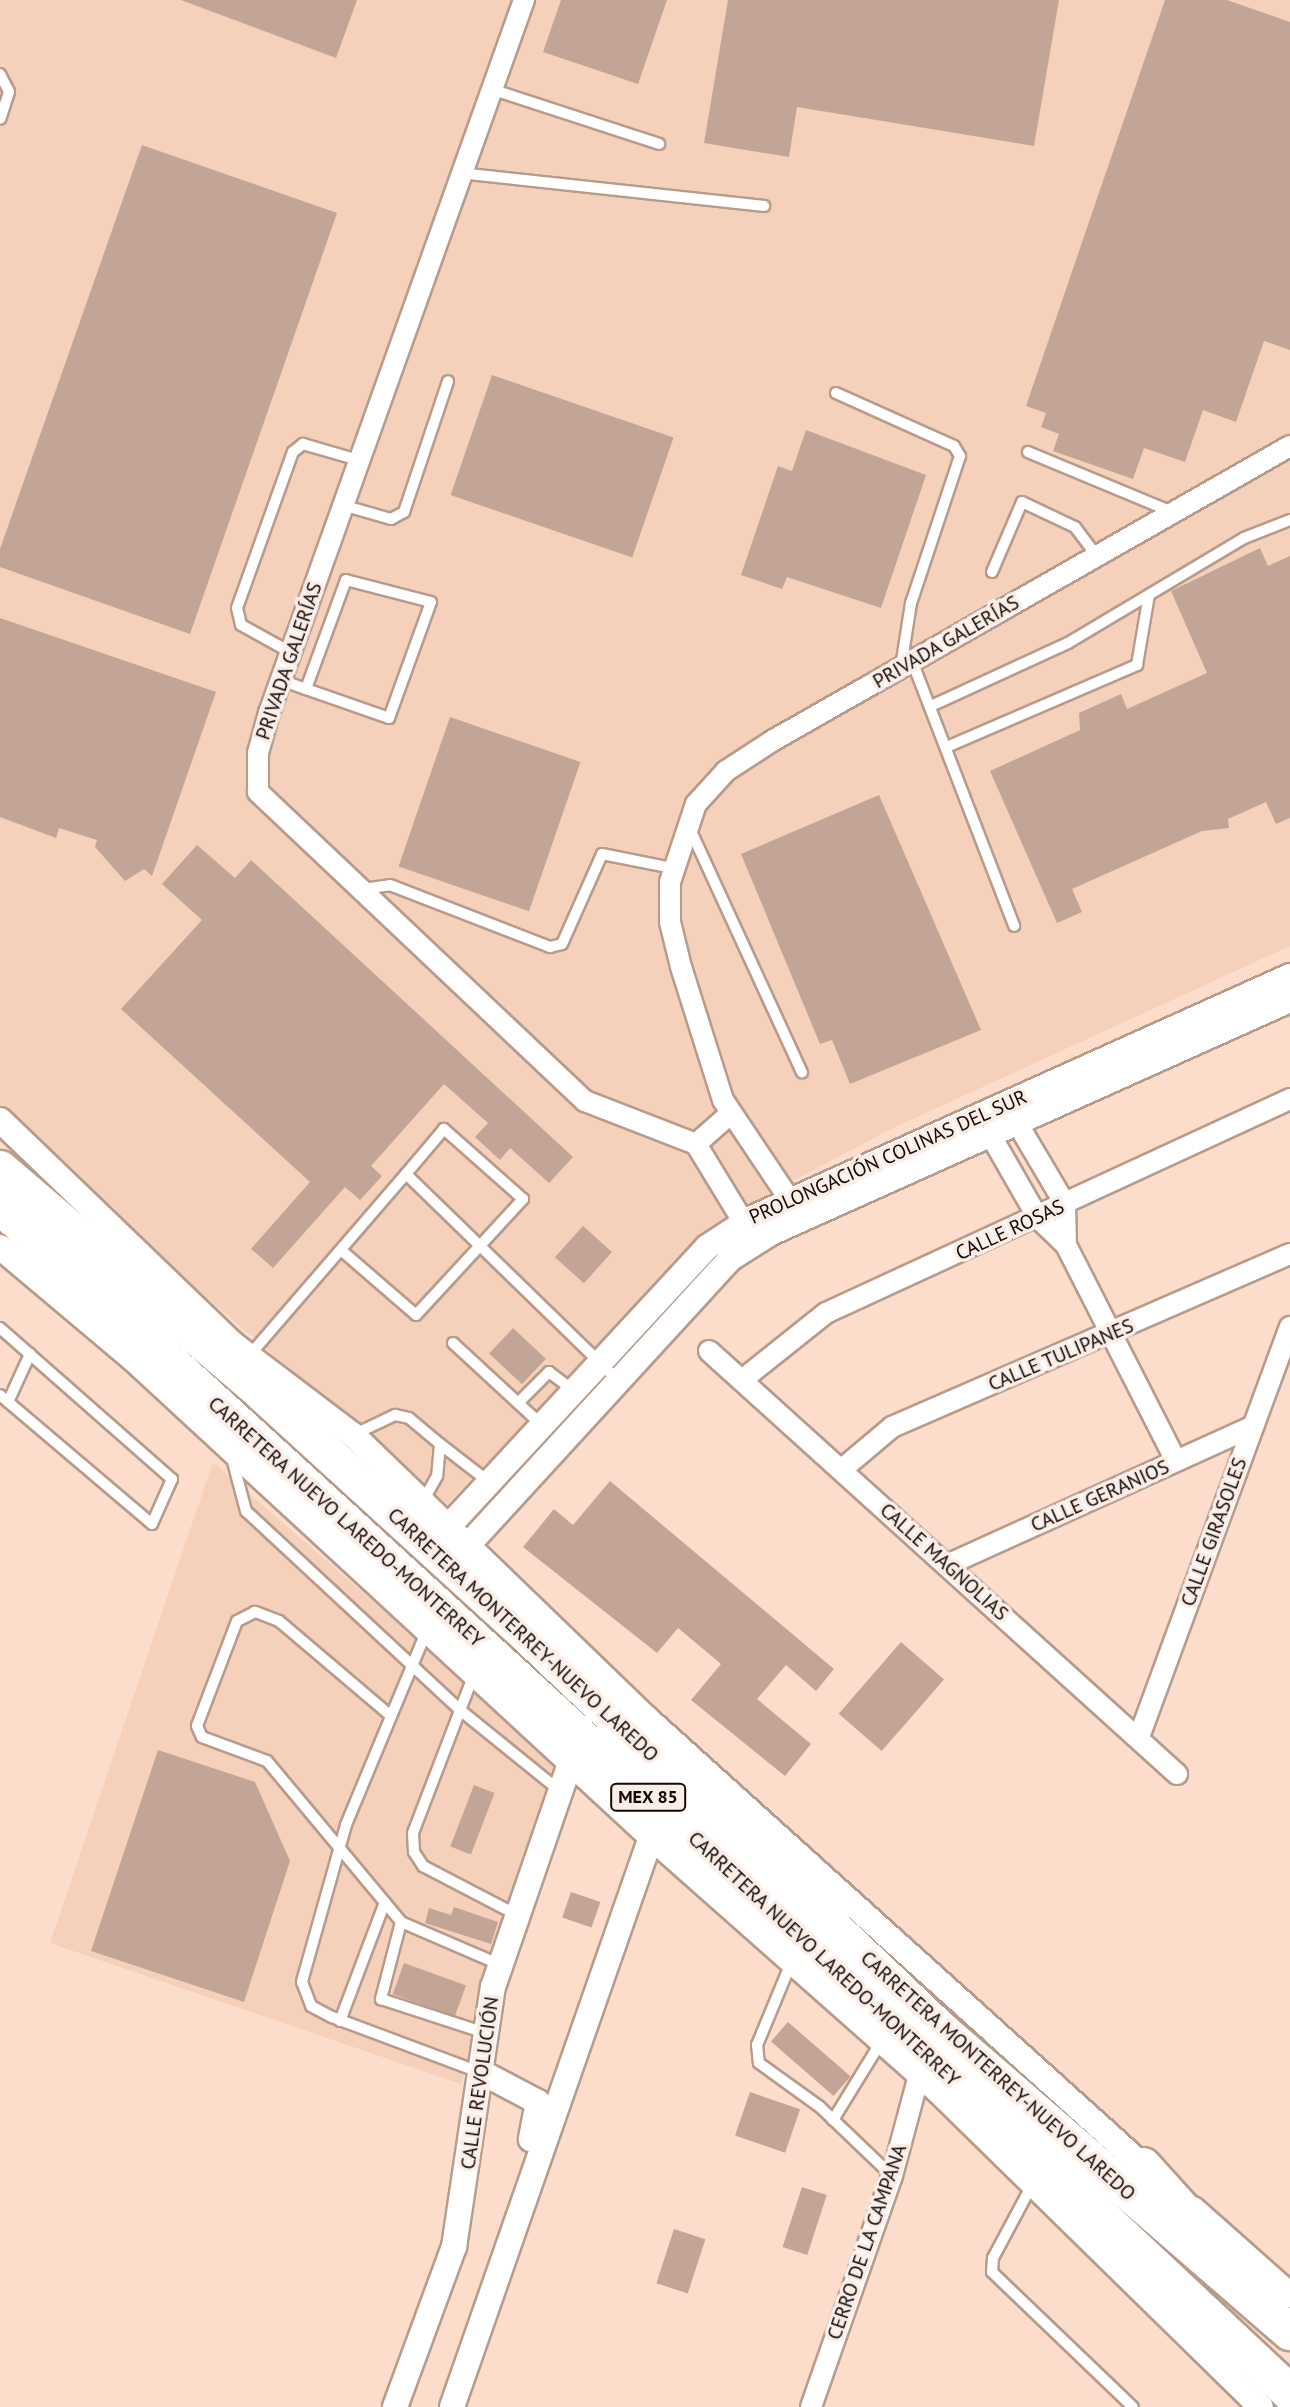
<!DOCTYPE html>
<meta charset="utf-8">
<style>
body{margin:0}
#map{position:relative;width:1290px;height:2407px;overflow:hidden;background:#fcddcc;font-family:"PT Sans",sans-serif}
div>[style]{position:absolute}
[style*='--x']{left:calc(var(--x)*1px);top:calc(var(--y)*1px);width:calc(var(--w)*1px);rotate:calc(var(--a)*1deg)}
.built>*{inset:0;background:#f5d0bb}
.building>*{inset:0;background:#c2a596;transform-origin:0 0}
.roads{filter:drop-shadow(2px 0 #b79b8b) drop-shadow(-2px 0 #b79b8b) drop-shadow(0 2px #b79b8b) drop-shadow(0 -2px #b79b8b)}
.service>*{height:10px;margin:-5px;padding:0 5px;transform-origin:5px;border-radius:5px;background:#fff}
.minor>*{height:20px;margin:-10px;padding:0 10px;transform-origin:10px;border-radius:10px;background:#fff}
.tertiary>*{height:24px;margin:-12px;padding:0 12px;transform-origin:12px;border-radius:12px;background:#fff}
.motorway>*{height:36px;margin:-18px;padding:0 18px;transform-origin:18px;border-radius:18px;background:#fff}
span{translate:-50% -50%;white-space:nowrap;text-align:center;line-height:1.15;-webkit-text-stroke:7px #fbeee8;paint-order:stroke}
.shield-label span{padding:2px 6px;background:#fbeee8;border:2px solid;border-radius:6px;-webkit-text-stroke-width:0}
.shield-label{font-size:18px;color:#130905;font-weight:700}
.street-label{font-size:20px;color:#130905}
</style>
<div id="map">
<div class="built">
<i style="clip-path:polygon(0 0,1290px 0,1290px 946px,891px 1129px,766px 1195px,698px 1243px,447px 1504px,0 1120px)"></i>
<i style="clip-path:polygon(213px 1462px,558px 1762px,461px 2084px,50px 1943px)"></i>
</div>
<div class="building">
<i style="clip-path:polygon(181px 0,357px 0,336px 58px)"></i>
<i style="clip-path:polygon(561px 0,667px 0,638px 84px,543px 52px)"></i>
<i style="clip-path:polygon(728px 0,1059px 0,1034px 146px,797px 107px,789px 157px,704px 143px)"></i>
<i style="clip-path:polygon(1165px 0,1227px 0,1290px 22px,1290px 350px,1264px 341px,1236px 422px,1203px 410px,1185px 462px,1144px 448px,1133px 479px,1053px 451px,1059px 434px,1041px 427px,1046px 413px,1026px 406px)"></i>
<i style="clip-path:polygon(142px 145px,337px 213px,190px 634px,0 567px,0 549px)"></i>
<i style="left:492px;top:375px;width:192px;height:127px;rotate:19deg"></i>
<i style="clip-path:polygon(806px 430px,926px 475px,881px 608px,787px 577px,782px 589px,741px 575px,778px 466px,792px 471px)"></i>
<i style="clip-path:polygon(1260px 548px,1268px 566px,1290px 556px,1290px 818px,1276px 824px,1266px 802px,1228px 819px,1229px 828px,1202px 831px,1072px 889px,1082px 912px,1057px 923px,990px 771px,1080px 730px,1079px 713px,1121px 694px,1127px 709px,1207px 673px,1171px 591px)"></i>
<i style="clip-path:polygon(0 618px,216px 692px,152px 876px,144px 869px,125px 881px,95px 847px,97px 840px,59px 828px,56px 838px,0 817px)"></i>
<i style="left:450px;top:717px;width:138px;height:158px;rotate:19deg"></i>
<i style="clip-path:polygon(879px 795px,981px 1030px,850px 1084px,832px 1040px,820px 1044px,741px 854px)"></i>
<i style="clip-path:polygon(197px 845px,235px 878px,251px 860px,573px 1157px,549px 1183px,510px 1148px,500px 1160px,475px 1137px,488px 1123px,444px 1084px,371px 1166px,382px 1176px,360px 1200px,345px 1187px,273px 1268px,251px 1249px,310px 1182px,121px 1009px,202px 920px,162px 884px)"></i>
<i style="left:583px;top:1226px;width:39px;height:42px;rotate:42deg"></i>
<i style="left:513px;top:1328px;width:45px;height:35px;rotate:43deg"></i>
<i style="clip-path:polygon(610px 1481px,834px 1669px,816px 1691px,786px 1665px,757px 1699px,811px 1744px,785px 1776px,691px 1700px,721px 1664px,678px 1628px,657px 1653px,523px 1547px,554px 1509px,573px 1525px)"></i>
<i style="left:901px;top:1642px;width:57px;height:95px;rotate:41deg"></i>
<i style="clip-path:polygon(158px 1750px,255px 1782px,290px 1861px,244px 2002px,91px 1951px)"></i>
<i style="left:474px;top:1785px;width:22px;height:66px;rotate:21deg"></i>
<i style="left:571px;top:1892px;width:31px;height:27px;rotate:19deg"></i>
<i style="clip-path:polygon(454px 1907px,498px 1922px,491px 1944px,425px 1923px,429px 1908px,451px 1915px)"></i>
<i style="left:404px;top:1963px;width:66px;height:33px;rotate:20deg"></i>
<i style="left:788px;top:2022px;width:83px;height:26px;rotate:41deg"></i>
<i style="left:750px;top:2092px;width:53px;height:46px;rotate:19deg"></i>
<i style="left:802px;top:2187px;width:26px;height:63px;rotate:18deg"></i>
<i style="left:674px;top:2229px;width:33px;height:57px;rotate:18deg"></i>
</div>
<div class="roads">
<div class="service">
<i style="--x:0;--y:74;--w:20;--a:63"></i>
<i style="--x:9;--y:92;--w:28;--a:108"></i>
<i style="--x:491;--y:89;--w:177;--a:18.1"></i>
<i style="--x:460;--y:173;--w:306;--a:6.2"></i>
<i style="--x:836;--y:393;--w:129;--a:24.2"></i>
<i style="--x:954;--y:446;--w:12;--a:59"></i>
<i style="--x:960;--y:456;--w:155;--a:108.4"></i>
<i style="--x:911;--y:603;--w:65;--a:98.9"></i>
<i style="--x:1028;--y:452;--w:156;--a:22.6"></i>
<i style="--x:342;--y:505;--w:51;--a:15.9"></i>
<i style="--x:391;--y:519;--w:15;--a:-28"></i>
<i style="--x:404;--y:512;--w:138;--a:-71.4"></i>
<i style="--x:992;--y:572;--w:76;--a:-66.8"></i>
<i style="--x:1022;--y:502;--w:59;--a:25.3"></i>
<i style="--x:1075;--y:527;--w:36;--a:53"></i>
<i style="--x:290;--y:652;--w:56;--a:-151.1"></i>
<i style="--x:241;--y:625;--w:17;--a:-103"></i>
<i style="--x:237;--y:608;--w:166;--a:-70.3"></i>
<i style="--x:293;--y:452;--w:13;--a:-39"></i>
<i style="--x:303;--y:444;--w:57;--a:16.2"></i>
<i style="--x:912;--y:661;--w:284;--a:68.9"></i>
<i style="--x:281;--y:680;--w:27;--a:20"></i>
<i style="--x:306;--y:689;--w:88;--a:19.3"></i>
<i style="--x:389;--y:718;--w:123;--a:-70.1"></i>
<i style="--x:431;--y:602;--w:88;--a:-165.5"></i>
<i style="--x:346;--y:580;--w:116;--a:110.2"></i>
<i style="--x:931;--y:706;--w:151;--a:-24.7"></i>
<i style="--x:1068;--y:643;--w:205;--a:-30.8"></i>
<i style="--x:1244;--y:538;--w:49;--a:-21.4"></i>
<i style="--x:949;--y:746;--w:205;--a:-23.3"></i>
<i style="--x:1137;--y:665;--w:71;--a:-80.3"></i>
<i style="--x:690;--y:829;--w:268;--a:65.3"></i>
<i style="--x:363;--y:889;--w:27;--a:-8"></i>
<i style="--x:390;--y:885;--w:172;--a:21.2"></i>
<i style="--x:550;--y:947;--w:12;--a:-14"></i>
<i style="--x:562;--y:944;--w:98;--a:-66"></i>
<i style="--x:602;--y:854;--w:71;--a:11.3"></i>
<i style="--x:341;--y:1250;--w:99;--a:40.9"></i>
<i style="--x:416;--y:1315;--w:158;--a:-47.3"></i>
<i style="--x:523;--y:1199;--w:106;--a:-138.5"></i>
<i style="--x:444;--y:1129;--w:59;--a:130.2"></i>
<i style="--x:0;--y:1328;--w:229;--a:41.3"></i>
<i style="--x:172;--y:1479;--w:49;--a:114"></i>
<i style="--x:152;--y:1524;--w:199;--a:-139.7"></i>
<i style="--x:453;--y:1343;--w:122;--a:42.7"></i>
<i style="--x:248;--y:1357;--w:242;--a:-49.2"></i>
<i style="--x:406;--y:1174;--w:296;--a:44.2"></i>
<i style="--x:8;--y:1402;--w:53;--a:-65.4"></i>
<i style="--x:518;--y:1403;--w:44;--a:-45"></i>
<i style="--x:549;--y:1372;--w:34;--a:37"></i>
<i style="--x:353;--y:1435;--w:47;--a:-25.5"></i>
<i style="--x:395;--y:1415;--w:14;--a:12"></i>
<i style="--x:409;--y:1418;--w:40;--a:40"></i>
<i style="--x:440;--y:1444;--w:32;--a:95"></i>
<i style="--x:437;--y:1476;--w:29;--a:119"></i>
<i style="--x:440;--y:1444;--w:62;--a:37.8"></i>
<i style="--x:232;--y:1458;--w:55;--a:75.2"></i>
<i style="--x:246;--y:1511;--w:292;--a:42.9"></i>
<i style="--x:460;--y:1710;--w:129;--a:39"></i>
<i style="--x:427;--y:1630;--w:211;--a:112.6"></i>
<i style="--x:346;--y:1825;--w:163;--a:105.7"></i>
<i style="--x:302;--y:1982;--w:26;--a:69"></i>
<i style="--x:311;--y:2006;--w:24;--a:28"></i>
<i style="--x:332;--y:2017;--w:157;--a:20.5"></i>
<i style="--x:474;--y:1674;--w:170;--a:111"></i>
<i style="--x:413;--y:1833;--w:19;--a:87"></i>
<i style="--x:414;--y:1852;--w:17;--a:57"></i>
<i style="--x:423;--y:1866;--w:106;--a:27.5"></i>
<i style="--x:391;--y:1716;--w:147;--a:-139.7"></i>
<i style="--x:279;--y:1621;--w:26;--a:-159"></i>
<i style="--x:255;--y:1612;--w:20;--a:153"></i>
<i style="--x:237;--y:1621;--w:112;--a:110.9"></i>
<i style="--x:197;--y:1726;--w:12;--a:66"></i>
<i style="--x:202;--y:1737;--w:69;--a:20.3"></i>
<i style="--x:267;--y:1761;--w:209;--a:50.2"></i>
<i style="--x:401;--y:1922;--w:109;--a:23.3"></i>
<i style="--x:401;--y:1922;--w:80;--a:104.6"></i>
<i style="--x:381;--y:1999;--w:109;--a:18.1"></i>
<i style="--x:791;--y:1963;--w:89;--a:112.5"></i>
<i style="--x:757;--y:2045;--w:18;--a:84"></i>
<i style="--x:759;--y:2063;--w:75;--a:35.8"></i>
<i style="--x:820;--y:2107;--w:100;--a:43.8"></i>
<i style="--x:340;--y:2021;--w:127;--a:-69.3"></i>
<i style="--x:833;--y:2120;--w:92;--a:-58.4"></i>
<i style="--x:1032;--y:2185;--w:83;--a:118.1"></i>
<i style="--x:993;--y:2258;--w:14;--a:94"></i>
<i style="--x:992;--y:2272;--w:195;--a:43.8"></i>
</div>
<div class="minor">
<i style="--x:524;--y:0;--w:757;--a:109.68"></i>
<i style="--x:269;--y:713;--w:41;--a:105.4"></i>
<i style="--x:258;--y:753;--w:39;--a:90"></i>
<i style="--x:258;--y:792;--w:450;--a:43.4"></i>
<i style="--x:585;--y:1101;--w:119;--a:21.2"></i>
<i style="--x:696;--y:1144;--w:108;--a:58.7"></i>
<i style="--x:1010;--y:1111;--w:108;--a:59.4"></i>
<i style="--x:1065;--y:1204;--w:41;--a:88.6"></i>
<i style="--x:983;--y:1122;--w:111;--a:60.2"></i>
<i style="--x:1038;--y:1218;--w:39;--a:44"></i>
<i style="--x:1066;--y:1245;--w:242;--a:63"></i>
<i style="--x:696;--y:1144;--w:45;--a:-41.4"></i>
<i style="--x:798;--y:1212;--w:135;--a:-123.8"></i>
<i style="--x:723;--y:1100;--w:139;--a:-107.5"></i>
<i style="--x:681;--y:967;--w:46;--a:-103.7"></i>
<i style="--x:670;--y:922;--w:40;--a:-90"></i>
<i style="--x:670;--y:882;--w:82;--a:-71.6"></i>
<i style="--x:696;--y:804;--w:45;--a:-47.7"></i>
<i style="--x:726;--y:771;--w:55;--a:-33.1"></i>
<i style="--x:772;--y:741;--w:596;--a:-29.66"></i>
<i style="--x:709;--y:1351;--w:631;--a:42.11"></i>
<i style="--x:742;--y:1380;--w:107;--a:-38.6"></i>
<i style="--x:826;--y:1313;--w:511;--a:-24.76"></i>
<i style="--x:841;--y:1470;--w:67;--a:-40.1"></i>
<i style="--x:892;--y:1427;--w:434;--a:-23.5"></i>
<i style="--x:947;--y:1565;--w:336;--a:-24.4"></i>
<i style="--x:1139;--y:1737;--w:437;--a:-69.8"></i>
<i style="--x:811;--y:2407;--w:245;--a:-70.7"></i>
<i style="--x:892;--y:2176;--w:105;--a:-75"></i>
</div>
<div class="tertiary">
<i style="--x:0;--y:1120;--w:323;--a:43.9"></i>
<i style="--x:233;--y:1344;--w:151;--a:37.2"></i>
<i style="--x:353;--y:1435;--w:405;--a:44"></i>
<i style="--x:644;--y:1716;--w:685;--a:42.04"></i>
<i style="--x:0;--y:1247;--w:174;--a:40.1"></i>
<i style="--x:133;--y:1359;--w:705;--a:42.7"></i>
<i style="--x:651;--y:1837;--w:382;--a:41.5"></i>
<i style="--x:937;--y:2090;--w:453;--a:44.4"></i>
<i style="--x:448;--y:1527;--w:381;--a:-47.2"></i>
<i style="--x:707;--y:1247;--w:51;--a:-33.1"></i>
<i style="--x:750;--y:1219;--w:592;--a:-24.23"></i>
<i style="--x:468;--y:1545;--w:388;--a:-47.5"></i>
<i style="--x:730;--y:1259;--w:49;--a:-32.4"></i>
<i style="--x:771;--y:1233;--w:569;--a:-24.18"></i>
<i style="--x:481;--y:2072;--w:64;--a:27.8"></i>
<i style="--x:538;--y:2102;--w:38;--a:101"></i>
<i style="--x:1193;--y:2209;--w:130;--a:41.6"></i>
<i style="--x:395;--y:2407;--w:171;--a:-69.8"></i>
<i style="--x:454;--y:2247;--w:263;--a:-81.5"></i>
<i style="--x:493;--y:1987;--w:240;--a:-71"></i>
<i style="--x:452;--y:2407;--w:604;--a:-70.75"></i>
</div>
<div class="motorway">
<i style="--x:0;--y:1169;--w:346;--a:40.5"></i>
<i style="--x:263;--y:1394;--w:362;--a:42.4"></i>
<i style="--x:530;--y:1638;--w:567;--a:43.64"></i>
<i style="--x:940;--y:2029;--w:463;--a:40.9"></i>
<i style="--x:0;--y:1206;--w:1251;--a:42.41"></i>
<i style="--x:924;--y:2050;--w:502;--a:43.14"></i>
<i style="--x:1143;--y:2166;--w:85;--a:47.9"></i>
</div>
</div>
<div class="shield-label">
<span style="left:648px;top:1797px">MEX 85</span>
</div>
<div class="street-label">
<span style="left:946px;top:642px;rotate:-30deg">PRIVADA GALERÍAS</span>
<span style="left:289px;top:661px;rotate:-71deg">PRIVADA GALERÍAS</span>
<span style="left:888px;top:1157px;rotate:-24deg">PROLONGACIÓN COLINAS DEL SUR</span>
<span style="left:1010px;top:1230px;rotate:-25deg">CALLE ROSAS</span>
<span style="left:1061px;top:1355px;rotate:-23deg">CALLE TULIPANES</span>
<span style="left:1100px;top:1496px;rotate:-24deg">CALLE GERANIOS</span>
<span style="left:346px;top:1522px;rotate:42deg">CARRETERA NUEVO LAREDO-MONTERREY</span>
<span style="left:1214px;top:1532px;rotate:-70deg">CALLE GIRASOLES</span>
<span style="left:944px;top:1562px;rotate:42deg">CALLE MAGNOLIAS</span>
<span style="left:523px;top:1635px;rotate:43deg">CARRETERA MONTERREY-NUEVO LAREDO</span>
<span style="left:824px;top:1959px;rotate:43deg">CARRETERA NUEVO LAREDO-MONTERREY</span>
<span style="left:998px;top:2076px;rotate:42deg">CARRETERA MONTERREY-NUEVO LAREDO</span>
<span style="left:480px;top:2083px;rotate:-82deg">CALLE REVOLUCIÓN</span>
<span style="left:867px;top:2242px;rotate:-71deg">CERRO DE LA CAMPANA</span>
</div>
</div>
